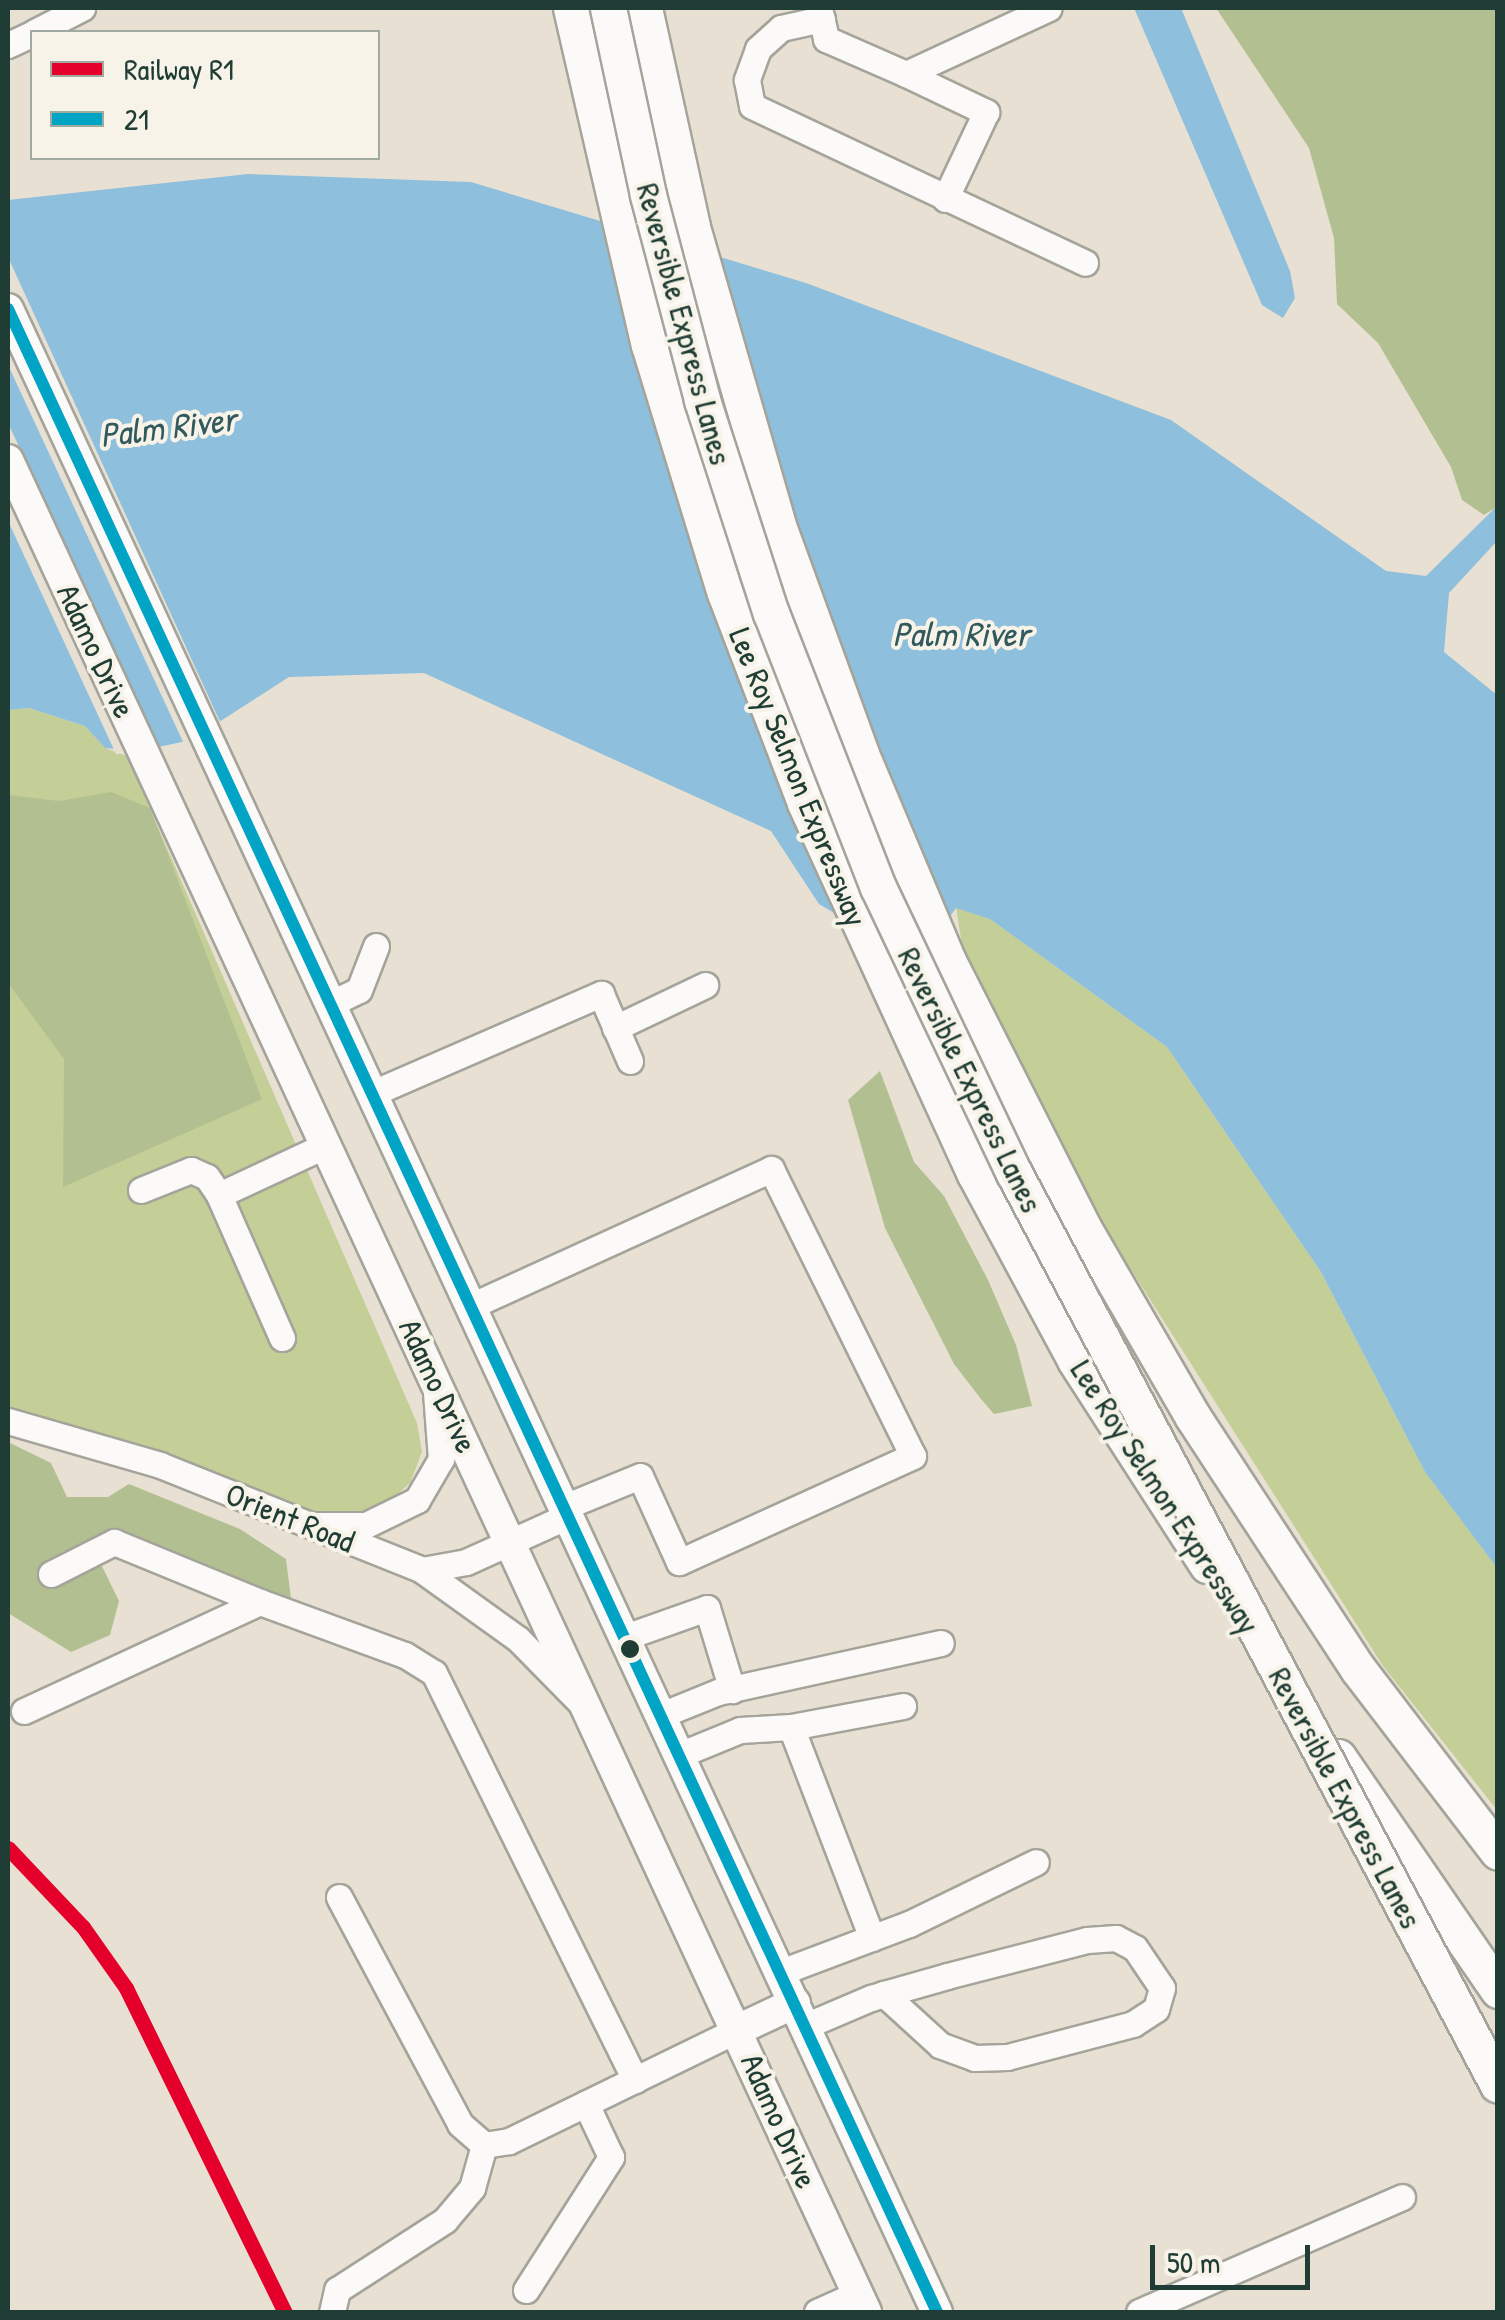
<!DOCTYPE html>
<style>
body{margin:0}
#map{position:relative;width:1505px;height:2320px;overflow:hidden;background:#e8e0d2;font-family:"Patrick Hand",sans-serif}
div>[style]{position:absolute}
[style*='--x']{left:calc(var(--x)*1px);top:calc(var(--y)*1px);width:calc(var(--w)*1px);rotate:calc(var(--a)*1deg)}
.green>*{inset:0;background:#c4ce97}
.forest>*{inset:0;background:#b2c091}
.water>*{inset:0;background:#8ebfdc}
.pier>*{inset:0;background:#e8e0d2}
.roads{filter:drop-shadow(2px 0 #a4a49a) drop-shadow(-2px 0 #a4a49a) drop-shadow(0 2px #a4a49a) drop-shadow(0 -2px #a4a49a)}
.minor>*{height:25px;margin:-12.5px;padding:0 12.5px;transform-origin:12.5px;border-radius:12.5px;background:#fcfaf8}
.major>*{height:30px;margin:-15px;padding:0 15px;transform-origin:15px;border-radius:15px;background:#fcfaf8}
.highway>*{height:35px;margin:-17.5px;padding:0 17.5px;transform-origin:17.5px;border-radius:17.5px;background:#fcfaf8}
.bridges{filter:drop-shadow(2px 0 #a4a49a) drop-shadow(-2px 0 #a4a49a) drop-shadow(0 2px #a4a49a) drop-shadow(0 -2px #a4a49a)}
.highway-bridge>*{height:35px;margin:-17.5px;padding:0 17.5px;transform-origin:17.5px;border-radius:17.5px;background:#fcfaf8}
.bus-1>*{height:12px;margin:-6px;padding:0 6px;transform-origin:6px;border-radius:6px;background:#02a4c6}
.rail-1>*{height:15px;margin:-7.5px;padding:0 7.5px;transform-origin:7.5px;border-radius:7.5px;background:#e4002b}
.dots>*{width:28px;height:28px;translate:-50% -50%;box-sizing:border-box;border:5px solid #f7f3e8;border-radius:50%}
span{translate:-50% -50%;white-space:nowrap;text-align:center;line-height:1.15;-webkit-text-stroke:8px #f7f3e8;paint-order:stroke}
.street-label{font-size:32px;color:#1f3d34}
.water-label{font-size:35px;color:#315a5f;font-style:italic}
.frame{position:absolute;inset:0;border:10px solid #1f3d34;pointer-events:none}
.legend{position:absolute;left:30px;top:30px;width:350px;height:130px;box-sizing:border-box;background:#f7f3e8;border:2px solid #a1aaa0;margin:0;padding:12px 18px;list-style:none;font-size:30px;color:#1f3d34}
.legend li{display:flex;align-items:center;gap:20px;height:50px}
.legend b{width:50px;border:2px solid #a1aaa0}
.scale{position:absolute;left:1150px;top:2245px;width:160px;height:45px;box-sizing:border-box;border:5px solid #1f3d34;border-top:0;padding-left:12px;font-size:30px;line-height:35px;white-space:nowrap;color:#1f3d34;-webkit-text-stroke:8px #f7f3e8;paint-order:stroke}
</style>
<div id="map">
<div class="green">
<i style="clip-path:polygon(29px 708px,85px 726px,105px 748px,127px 756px,417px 1423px,422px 1452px,410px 1483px,384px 1506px,333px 1523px,8px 1419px,8px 710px)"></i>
<i style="clip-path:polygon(956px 907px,990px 919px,1167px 1047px,1321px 1272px,1425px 1472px,1497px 1568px,1497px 1810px,1383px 1666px,1097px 1216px,1008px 1057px,964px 958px)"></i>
</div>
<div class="forest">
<i style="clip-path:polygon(1216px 8px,1497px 8px,1498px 506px,1484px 515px,1462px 500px,1451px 467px,1378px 343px,1337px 304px,1334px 238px,1309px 148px)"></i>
<i style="clip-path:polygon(111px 792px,150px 808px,262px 1099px,63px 1187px,64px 1059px,8px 983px,8px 795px,59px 801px)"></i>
<i style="clip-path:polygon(880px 1071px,914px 1162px,944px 1196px,988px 1280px,1016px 1345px,1032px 1406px,994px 1414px,981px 1399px,954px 1364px,885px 1228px,848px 1100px)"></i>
<i style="clip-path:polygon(8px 1442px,51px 1463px,67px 1497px,108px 1497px,129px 1484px,240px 1529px,286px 1559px,291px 1598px,246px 1595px,152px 1551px,98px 1558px,119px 1601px,110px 1635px,71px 1652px,8px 1613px)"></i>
</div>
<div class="water">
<i style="clip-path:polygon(1134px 8px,1181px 8px,1290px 271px,1295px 298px,1283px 318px,1262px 305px)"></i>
<i style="clip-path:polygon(248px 174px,471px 182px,806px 283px,1171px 420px,1386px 571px,1426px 576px,1497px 506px,1497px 541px,1449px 593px,1444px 652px,1497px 695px,1497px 1568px,1425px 1472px,1321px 1272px,1167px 1047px,990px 919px,956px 908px,927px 950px,871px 935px,819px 904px,771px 831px,424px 673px,289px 677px,191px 740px,140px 751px,105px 748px,85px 726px,29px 708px,8px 710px,8px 200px)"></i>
</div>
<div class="pier">
<i style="clip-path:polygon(8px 257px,222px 726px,194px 744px,185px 746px,8px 365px)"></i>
<i style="clip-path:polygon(8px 423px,162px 752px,116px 754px,8px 521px)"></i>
</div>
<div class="roads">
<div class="minor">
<i style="--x:819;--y:8;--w:32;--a:77"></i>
<i style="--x:826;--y:39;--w:87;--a:23.6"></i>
<i style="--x:906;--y:74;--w:157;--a:-24.8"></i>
<i style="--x:822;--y:19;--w:42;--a:167.6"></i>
<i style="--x:781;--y:28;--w:31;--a:138"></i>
<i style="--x:758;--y:49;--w:33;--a:110"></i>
<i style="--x:747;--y:80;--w:26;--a:79"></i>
<i style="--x:752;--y:106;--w:368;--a:25.2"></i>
<i style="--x:35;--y:32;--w:53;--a:-27.1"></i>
<i style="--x:8;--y:45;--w:26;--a:-25"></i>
<i style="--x:906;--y:74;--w:89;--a:25.4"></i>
<i style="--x:986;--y:112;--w:96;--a:115.2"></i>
<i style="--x:330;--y:1004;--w:32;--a:-26"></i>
<i style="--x:359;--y:990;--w:47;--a:-68.9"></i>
<i style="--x:615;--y:1028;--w:100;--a:-25.5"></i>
<i style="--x:373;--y:1093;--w:249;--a:-23.5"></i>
<i style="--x:601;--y:994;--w:73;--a:66.6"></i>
<i style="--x:141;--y:1190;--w:54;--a:-21.8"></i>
<i style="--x:191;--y:1170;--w:17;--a:24"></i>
<i style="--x:207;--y:1177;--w:22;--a:56"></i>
<i style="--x:471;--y:1306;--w:330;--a:-24.5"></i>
<i style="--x:771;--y:1169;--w:320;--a:63.7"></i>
<i style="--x:913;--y:1456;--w:257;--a:155.6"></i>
<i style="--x:679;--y:1562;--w:94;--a:-114.4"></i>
<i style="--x:640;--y:1476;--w:82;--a:157.8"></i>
<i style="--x:282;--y:1338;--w:156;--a:-113.8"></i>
<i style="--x:219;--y:1195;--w:118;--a:-25"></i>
<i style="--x:8;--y:1421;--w:158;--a:16.1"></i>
<i style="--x:160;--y:1465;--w:282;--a:21.8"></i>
<i style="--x:422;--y:1570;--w:45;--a:-10.3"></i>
<i style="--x:466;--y:1562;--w:112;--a:-24.3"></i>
<i style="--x:318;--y:1525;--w:48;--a:0"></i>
<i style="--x:366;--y:1525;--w:57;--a:-26.1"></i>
<i style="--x:417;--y:1500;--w:48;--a:-59.7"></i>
<i style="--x:441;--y:1459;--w:67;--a:-94.3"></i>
<i style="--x:422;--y:1570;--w:118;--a:35.7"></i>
<i style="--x:518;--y:1639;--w:87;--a:45.5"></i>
<i style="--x:51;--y:1574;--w:71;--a:-26.9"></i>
<i style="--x:114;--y:1542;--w:158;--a:22.3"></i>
<i style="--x:625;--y:1637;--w:87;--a:-19.5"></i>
<i style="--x:707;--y:1608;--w:86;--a:73"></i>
<i style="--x:24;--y:1711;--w:260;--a:-24.8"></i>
<i style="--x:260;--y:1602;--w:154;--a:20.1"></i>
<i style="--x:405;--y:1655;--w:34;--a:32"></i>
<i style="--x:434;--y:1673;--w:454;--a:63.7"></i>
<i style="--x:661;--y:1715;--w:61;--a:-22"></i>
<i style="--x:718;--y:1692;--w:228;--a:-12.4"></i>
<i style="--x:679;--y:1755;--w:66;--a:-22.3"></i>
<i style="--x:740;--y:1730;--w:51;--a:-3.4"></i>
<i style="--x:339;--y:1897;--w:257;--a:61.9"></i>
<i style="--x:460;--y:2124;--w:32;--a:41"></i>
<i style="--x:484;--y:2145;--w:25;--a:-9"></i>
<i style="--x:509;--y:2141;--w:254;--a:-26"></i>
<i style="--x:872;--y:1938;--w:226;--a:-111"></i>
<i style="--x:791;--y:1727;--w:114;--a:-10.6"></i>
<i style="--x:781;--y:1972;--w:137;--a:-20.6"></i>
<i style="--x:909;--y:1924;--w:141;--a:-26"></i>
<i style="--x:805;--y:2026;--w:72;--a:-23"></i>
<i style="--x:871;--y:1998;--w:14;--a:-17"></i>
<i style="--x:884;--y:1994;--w:66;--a:-15.9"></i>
<i style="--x:947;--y:1976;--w:145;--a:-14.4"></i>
<i style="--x:1087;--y:1940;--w:29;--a:-4"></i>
<i style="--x:1116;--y:1938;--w:21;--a:28"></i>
<i style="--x:1135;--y:1948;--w:48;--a:56"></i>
<i style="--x:1162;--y:1988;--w:22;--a:106"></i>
<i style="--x:1156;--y:2009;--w:27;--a:147"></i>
<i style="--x:1133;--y:2024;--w:130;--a:165.3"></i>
<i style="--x:1007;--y:2057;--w:32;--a:178"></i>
<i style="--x:975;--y:2058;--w:37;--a:-160"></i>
<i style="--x:940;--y:2045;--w:76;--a:-137.7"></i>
<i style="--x:526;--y:2290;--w:158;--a:-57.4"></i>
<i style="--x:611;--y:2157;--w:59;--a:-115.3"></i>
<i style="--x:332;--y:2312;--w:23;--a:-77"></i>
<i style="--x:337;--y:2290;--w:129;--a:-32.9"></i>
<i style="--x:445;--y:2220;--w:42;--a:-49.8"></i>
<i style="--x:472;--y:2188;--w:45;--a:-74.4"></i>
<i style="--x:817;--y:2312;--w:44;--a:-24.2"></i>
<i style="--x:1139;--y:2312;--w:287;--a:-23.6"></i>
</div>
<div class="major">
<i style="--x:8;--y:309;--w:2208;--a:65.12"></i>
<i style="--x:8;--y:460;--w:2041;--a:65.14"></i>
<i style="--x:737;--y:2030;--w:64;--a:-25"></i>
</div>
<div class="highway">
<i style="--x:571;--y:8;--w:346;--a:77"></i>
<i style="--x:649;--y:345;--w:259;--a:73"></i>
<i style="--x:725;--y:593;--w:225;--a:69.1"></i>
<i style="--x:805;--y:803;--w:408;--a:65.4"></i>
<i style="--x:975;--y:1174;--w:211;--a:61.7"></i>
<i style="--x:1075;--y:1360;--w:244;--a:57.2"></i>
<i style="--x:644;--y:8;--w:224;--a:77.6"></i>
<i style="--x:692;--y:227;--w:316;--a:73.9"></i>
<i style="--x:780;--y:531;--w:237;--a:70"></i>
<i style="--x:861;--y:754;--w:225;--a:67.2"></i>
<i style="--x:948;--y:961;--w:301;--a:63.1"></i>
<i style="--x:1084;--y:1229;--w:217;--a:59.9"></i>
<i style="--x:1193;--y:1417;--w:301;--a:56.8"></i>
<i style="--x:1358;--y:1669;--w:230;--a:52.6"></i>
<i style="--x:1338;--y:1757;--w:283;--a:55.5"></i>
</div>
</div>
<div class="bridges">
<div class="highway-bridge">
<i style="--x:608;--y:8;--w:191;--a:77.9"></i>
<i style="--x:648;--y:195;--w:212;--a:75.2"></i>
<i style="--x:702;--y:400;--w:224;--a:72.1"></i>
<i style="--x:771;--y:613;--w:294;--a:68.7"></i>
<i style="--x:878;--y:887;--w:317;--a:64.6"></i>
<i style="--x:1014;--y:1173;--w:1032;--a:62.05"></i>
</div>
</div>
<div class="bus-1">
<i style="--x:8;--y:309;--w:2208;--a:65.12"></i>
</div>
<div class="rail-1">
<i style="--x:8;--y:1848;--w:109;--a:46.5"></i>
<i style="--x:83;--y:1927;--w:75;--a:54.8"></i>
<i style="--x:126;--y:1988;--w:361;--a:63.9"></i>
</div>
<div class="dots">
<i style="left:630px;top:1649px;background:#1f3d34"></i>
</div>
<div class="street-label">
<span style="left:684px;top:324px;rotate:75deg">Reversible Express Lanes</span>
<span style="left:96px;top:651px;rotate:65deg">Adamo Drive</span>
<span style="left:798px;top:777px;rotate:68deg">Lee Roy Selmon Expressway</span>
<span style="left:970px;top:1080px;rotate:64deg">Reversible Express Lanes</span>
<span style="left:438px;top:1386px;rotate:65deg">Adamo Drive</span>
<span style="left:1165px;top:1497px;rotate:57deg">Lee Roy Selmon Expressway</span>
<span style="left:290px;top:1518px;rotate:22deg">Orient Road</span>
<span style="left:1345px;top:1798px;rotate:62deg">Reversible Express Lanes</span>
<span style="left:779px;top:2121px;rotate:66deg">Adamo Drive</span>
</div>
<div class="water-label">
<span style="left:168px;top:427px;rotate:-7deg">Palm River</span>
<span style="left:961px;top:634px">Palm River</span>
</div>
<div class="frame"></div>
<ul class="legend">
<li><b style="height:12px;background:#e4002b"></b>Railway R1</li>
<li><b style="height:12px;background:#02a4c6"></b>21</li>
</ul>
<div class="scale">50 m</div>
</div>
